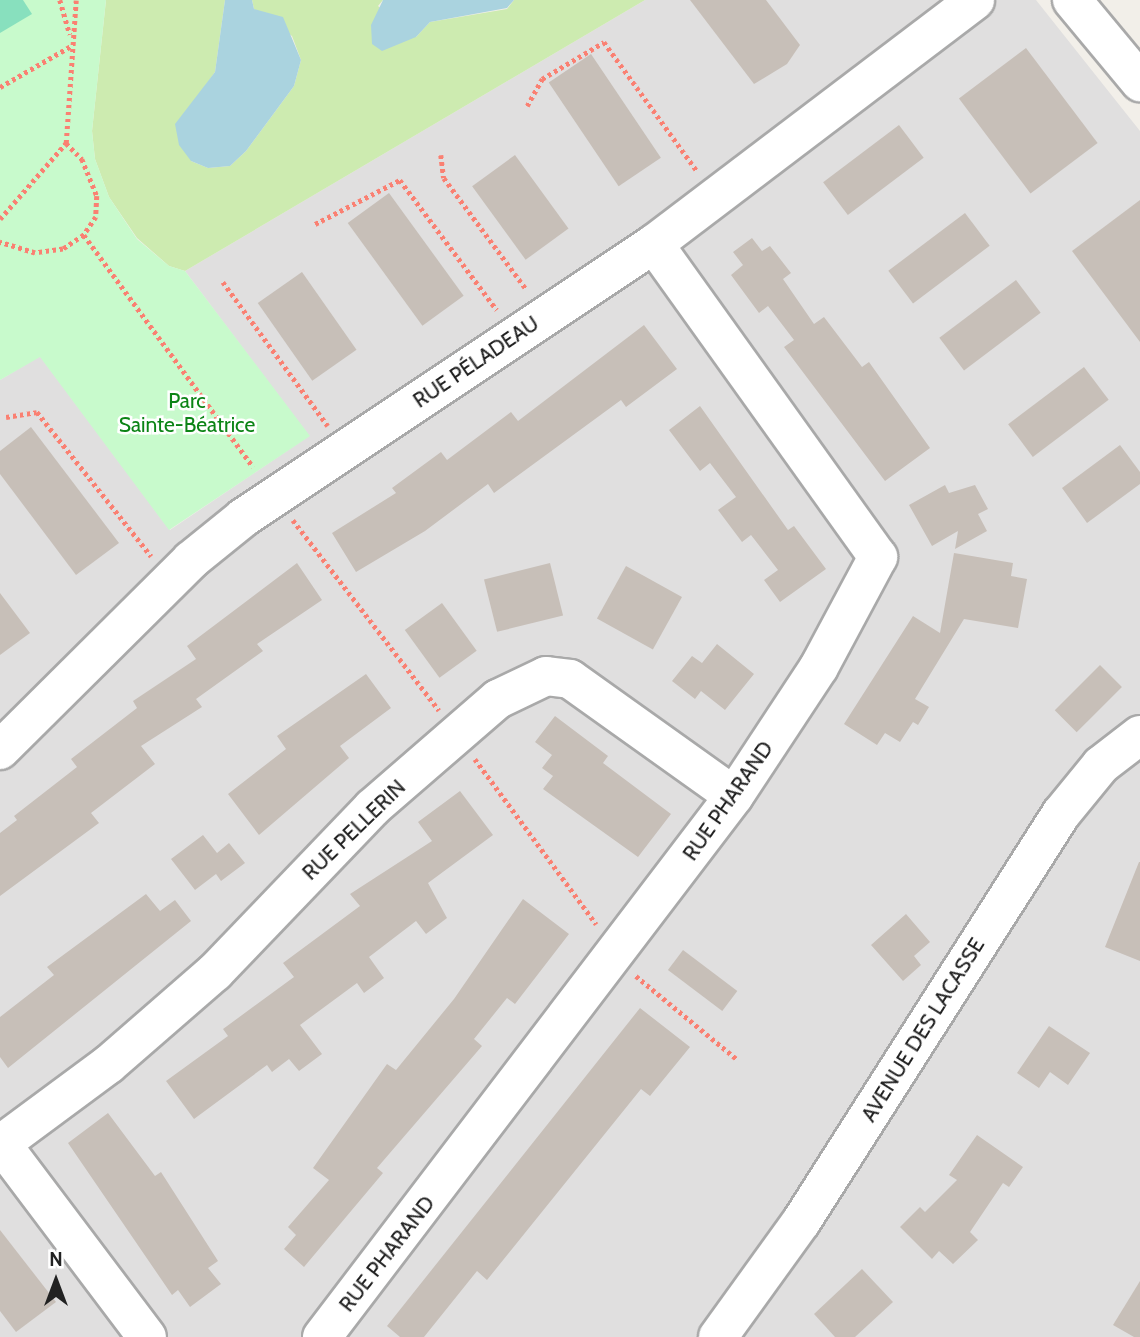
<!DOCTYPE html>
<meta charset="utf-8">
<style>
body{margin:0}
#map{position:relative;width:1140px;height:1337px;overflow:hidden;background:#f2efe9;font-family:Cabin,sans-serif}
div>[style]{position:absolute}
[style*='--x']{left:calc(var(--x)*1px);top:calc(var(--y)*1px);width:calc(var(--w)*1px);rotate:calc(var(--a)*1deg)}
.residential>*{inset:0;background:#e0dfdf}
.grass>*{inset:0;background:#cdebb0}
.park>*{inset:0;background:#c8facc}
.pitch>*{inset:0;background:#88e0be}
.water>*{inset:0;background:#aad3df}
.building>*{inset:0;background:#c7bfb8;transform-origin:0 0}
.path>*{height:4.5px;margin-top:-2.25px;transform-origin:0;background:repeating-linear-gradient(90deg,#fa8072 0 3.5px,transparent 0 7px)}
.roads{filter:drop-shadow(2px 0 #a9a9a9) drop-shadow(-2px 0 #a9a9a9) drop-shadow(0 2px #a9a9a9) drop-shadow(0 -2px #a9a9a9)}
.minor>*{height:38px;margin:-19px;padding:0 19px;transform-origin:19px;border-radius:19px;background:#fff}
span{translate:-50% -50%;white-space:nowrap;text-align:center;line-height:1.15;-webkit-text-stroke:5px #fff;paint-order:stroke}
.street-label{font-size:21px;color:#222}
.park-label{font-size:21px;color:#0c8416}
.north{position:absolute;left:21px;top:1246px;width:70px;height:70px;-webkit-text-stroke:5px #fff;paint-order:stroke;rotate:0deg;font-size:19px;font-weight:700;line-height:28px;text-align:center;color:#222}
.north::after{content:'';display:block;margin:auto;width:24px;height:32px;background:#222;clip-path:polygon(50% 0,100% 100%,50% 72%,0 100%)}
</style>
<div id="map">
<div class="residential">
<i style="clip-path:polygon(645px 0,1036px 0,1140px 131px,1140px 1337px,0 1337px,0 380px,40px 356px,170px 530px,309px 436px,185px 271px)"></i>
</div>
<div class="grass">
<i style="clip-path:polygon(106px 0,225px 0,215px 72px,196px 99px,191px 161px,208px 168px,230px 166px,246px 151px,294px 86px,301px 60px,292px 36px,254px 9px,252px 0,383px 0,378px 6px,416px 37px,430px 22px,507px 9px,514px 0,645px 0,185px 271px,169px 266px,137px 238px,109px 197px,95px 159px,92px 131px)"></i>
</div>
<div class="park">
<i style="clip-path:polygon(0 0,106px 0,92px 131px,95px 159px,109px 197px,137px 239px,169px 266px,185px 271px,310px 436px,169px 530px,40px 357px,0 380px)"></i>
</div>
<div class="pitch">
<i style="clip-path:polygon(0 0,23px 0,32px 14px,0 33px)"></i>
</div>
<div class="water">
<i style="clip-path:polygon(225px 0,252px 0,254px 9px,283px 17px,301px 60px,294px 86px,246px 151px,230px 166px,208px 168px,191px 161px,179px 145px,175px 124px,215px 72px)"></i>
<i style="clip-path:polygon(383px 0,514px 0,507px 8px,430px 22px,416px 37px,382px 51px,372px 44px,371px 25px)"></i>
</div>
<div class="building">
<i style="clip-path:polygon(690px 0,766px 0,800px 45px,787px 64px,754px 84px)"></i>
<i style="left:1026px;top:48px;width:119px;height:84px;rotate:53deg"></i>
<i style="left:591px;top:54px;width:125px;height:51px;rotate:56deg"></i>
<i style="left:899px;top:125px;width:41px;height:95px;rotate:53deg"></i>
<i style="left:515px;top:155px;width:91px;height:53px;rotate:54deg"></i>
<i style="left:389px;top:193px;width:127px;height:51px;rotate:54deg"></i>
<i style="clip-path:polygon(1140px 200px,1140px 342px,1072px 251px)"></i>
<i style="left:965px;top:213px;width:41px;height:96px;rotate:53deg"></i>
<i style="clip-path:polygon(752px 238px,762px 251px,770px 246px,791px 273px,783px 279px,814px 324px,824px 317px,862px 367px,869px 362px,930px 448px,885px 481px,784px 347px,794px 340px,768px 306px,759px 313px,731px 275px,743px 265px,733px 252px)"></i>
<i style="left:302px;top:272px;width:95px;height:54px;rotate:55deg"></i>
<i style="left:1016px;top:280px;width:41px;height:96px;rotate:53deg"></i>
<i style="clip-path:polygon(644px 325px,677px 369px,626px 407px,621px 400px,494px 493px,488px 484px,425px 531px,356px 572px,332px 533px,396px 493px,392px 488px,441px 452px,447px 460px,511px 412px,518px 421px)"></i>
<i style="left:1084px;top:367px;width:41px;height:95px;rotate:53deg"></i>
<i style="clip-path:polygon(700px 406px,788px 530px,794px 526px,826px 569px,780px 602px,764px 580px,778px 570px,751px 535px,742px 542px,718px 510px,736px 497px,710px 463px,700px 471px,669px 430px)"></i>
<i style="clip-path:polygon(31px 427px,119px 543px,76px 575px,0 474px,0 451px)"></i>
<i style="clip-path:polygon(1120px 445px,1140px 472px,1140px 484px,1087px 523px,1062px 488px)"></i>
<i style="clip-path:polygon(945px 485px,949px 493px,975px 485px,988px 509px,978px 514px,987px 531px,955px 549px,958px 531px,932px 546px,909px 505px)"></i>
<i style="clip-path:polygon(954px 553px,1013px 563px,1011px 576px,1027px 579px,1018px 628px,964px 619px,915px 699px,929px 707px,918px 725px,913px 722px,900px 742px,885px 733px,877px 745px,844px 724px,913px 616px,940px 633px)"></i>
<i style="clip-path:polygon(297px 563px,322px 600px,257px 644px,263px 651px,196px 699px,202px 707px,141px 746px,155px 764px,91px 813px,99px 823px,0 896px,0 833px,17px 820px,14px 816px,77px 767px,71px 759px,137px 708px,133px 701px,196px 659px,187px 646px)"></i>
<i style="left:550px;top:563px;width:54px;height:68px;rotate:76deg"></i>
<i style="left:626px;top:566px;width:64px;height:60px;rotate:29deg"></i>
<i style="clip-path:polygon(0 593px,30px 633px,0 655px)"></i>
<i style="left:442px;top:603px;width:59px;height:46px;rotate:54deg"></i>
<i style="clip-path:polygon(717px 644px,754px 674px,725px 710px,701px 691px,695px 699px,672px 681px,692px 656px,702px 663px)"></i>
<i style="left:1100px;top:665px;width:31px;height:64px;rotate:45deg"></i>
<i style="clip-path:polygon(366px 674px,391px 708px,340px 746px,349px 758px,259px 835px,228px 794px,286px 749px,277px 736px)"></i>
<i style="clip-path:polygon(555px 716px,608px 756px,603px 763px,671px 814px,638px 857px,543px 789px,553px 776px,542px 768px,552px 755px,535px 742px)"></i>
<i style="clip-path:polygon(460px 791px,493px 835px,428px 883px,447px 918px,426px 934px,416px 921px,369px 957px,384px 978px,364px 993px,357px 983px,300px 1025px,322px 1054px,299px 1071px,289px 1059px,272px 1072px,267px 1065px,194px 1119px,166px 1081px,228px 1036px,223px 1029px,294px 977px,283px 963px,360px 906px,350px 894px,432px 841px,418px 822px)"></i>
<i style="clip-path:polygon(203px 835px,217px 853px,229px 843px,245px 863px,221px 881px,216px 874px,195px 890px,171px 859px)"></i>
<i style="clip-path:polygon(1139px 862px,1140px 862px,1140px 961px,1105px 947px)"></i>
<i style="clip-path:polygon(146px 894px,160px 911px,175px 900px,191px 921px,8px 1068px,0 1057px,0 1017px,54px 975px,47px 967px)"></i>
<i style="clip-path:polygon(523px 899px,569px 934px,515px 1004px,507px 998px,474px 1039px,482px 1046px,377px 1168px,383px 1173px,304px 1267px,284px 1249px,296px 1235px,288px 1227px,329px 1180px,313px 1168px,387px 1064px,396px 1070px,454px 999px)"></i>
<i style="clip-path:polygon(906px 914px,930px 942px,914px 956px,921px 965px,903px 981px,871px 945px)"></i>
<i style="left:683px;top:950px;width:68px;height:25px;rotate:37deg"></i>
<i style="clip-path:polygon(640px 1008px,690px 1047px,650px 1096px,641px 1089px,487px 1280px,477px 1271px,424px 1337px,400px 1337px,387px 1326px)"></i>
<i style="clip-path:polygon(1049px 1026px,1090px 1053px,1068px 1085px,1050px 1072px,1039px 1088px,1017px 1073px)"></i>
<i style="clip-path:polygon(108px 1113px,155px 1176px,161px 1172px,218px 1261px,208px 1268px,221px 1284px,190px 1307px,178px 1290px,172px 1295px,68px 1143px)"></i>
<i style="clip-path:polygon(977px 1135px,1023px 1167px,1009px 1187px,1003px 1183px,970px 1232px,978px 1240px,953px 1264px,939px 1251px,932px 1259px,900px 1227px,920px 1207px,925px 1212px,957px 1180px,949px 1175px)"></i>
<i style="clip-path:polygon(0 1230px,56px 1302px,16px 1332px,0 1311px)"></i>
<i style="clip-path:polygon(862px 1269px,893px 1302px,855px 1337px,835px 1337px,814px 1314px)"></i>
<i style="clip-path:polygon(1140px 1281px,1140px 1337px,1134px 1337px,1113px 1325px)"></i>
</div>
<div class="path">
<i style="--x:60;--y:0;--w:36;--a:74"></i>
<i style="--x:0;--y:87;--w:82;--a:-30"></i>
<i style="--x:527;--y:106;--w:31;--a:-61"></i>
<i style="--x:542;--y:79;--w:72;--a:-30.8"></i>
<i style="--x:604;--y:42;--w:159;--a:54.2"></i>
<i style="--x:66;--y:143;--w:143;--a:-86"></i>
<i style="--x:441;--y:155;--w:23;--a:83"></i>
<i style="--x:444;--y:178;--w:139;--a:53.5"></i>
<i style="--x:0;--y:219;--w:101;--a:-49"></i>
<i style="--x:66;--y:143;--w:23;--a:45"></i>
<i style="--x:82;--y:159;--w:40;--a:68"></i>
<i style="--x:97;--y:196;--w:21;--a:93"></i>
<i style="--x:96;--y:217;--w:22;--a:124"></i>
<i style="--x:84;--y:235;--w:25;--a:146"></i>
<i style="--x:63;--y:249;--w:28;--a:172"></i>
<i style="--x:35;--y:253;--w:37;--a:-163"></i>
<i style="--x:315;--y:224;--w:96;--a:-27.4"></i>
<i style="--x:400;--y:180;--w:162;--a:53.3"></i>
<i style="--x:84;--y:235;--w:287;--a:53.9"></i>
<i style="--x:223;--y:282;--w:178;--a:53.9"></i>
<i style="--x:6;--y:417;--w:31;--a:-9"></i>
<i style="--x:37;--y:412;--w:184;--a:51.6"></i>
<i style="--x:293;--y:520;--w:240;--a:52.5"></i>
<i style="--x:475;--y:759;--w:205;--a:53.7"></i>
<i style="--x:636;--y:976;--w:132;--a:39.5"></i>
</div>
<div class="roads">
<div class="minor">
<i style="--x:1072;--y:0;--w:107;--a:50.3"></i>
<i style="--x:0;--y:750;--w:269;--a:-44.8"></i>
<i style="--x:191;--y:560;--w:67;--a:-38.9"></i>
<i style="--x:243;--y:518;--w:494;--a:-33.7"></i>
<i style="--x:654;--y:244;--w:403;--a:-37.2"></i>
<i style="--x:0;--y:1142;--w:244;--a:53"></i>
<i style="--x:1;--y:1144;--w:134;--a:-36.5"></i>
<i style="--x:109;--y:1064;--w:140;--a:-41"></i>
<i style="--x:215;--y:972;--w:227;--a:-46.2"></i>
<i style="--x:372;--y:808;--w:167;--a:-40.9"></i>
<i style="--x:498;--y:699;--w:53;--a:-25.6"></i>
<i style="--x:546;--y:676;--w:24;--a:7"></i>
<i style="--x:570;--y:679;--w:201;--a:35.5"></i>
<i style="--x:322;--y:1337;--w:680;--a:-52.71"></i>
<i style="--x:734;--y:796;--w:154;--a:-56.6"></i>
<i style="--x:819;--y:667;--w:125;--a:-61.8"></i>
<i style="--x:878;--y:557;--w:385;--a:-125.6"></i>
<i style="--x:718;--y:1337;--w:142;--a:-54.2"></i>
<i style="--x:801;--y:1222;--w:484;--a:-57.5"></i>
<i style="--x:1061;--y:814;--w:63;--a:-50.8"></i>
<i style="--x:1101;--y:765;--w:49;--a:-37.6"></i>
</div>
</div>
<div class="street-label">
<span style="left:476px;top:362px;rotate:-34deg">RUE PÉLADEAU</span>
<span style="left:728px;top:801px;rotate:-55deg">RUE PHARAND</span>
<span style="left:354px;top:830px;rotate:-44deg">RUE PELLERIN</span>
<span style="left:923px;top:1030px;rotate:-58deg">AVENUE DES LACASSE</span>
<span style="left:387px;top:1254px;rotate:-52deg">RUE PHARAND</span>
</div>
<div class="park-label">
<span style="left:187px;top:413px">Parc<br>Sainte-Béatrice</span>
</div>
<div class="north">N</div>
</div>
